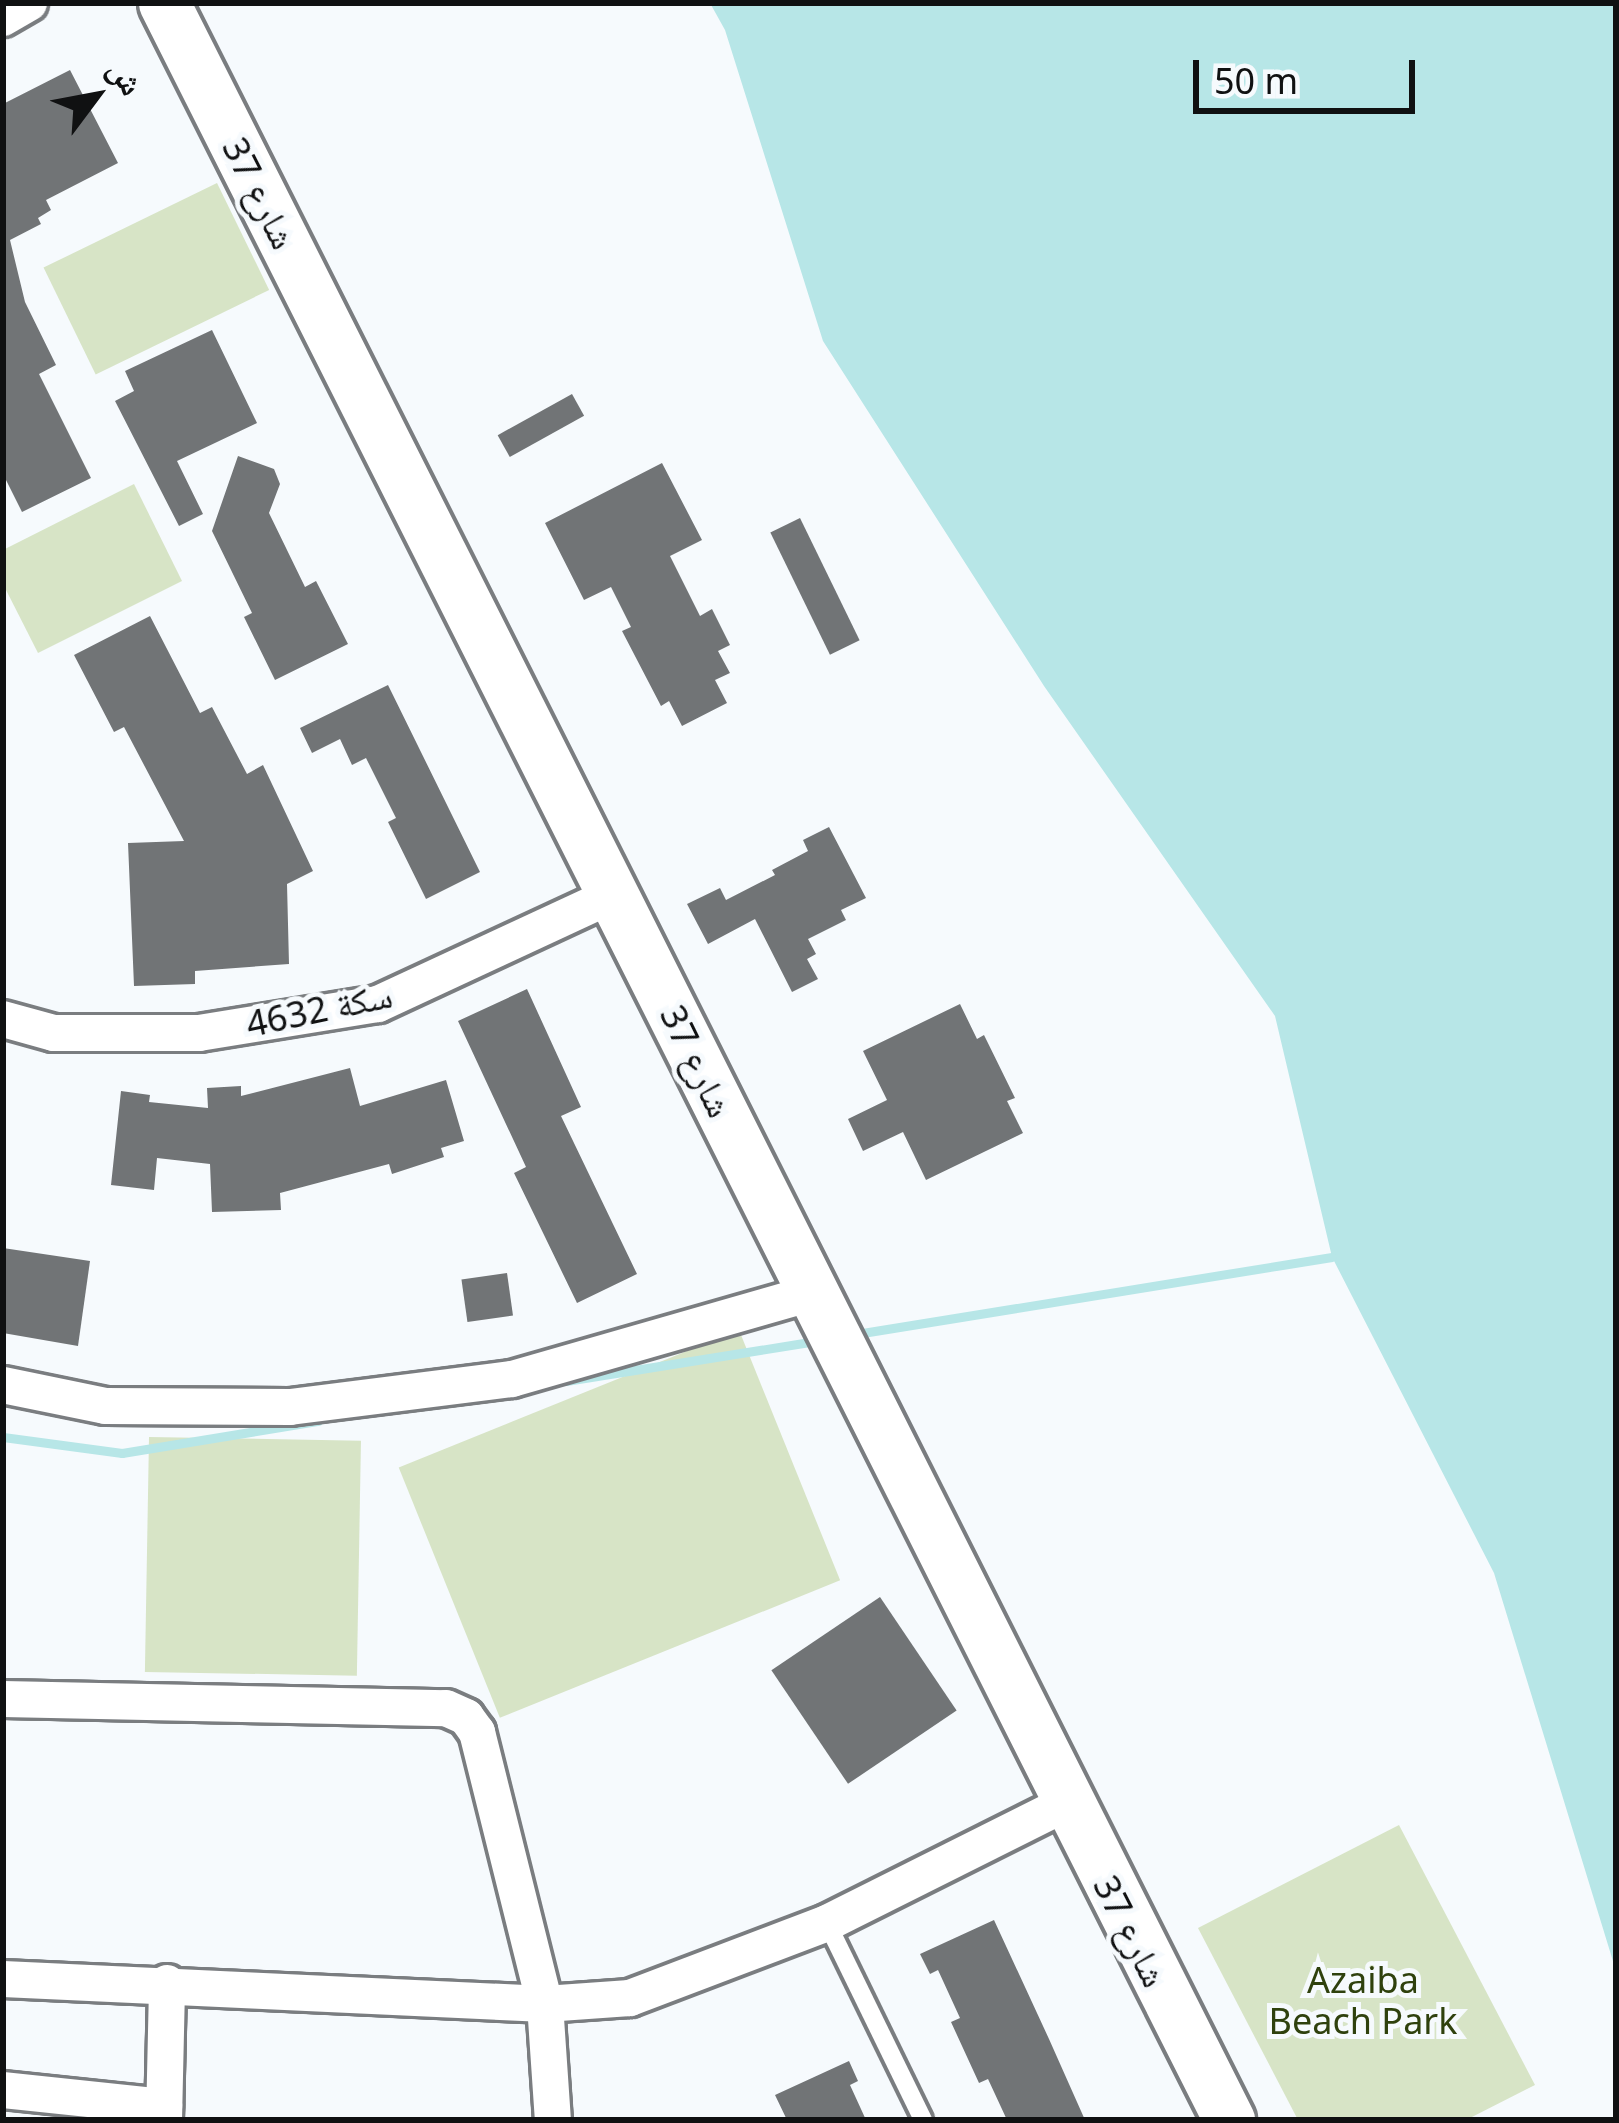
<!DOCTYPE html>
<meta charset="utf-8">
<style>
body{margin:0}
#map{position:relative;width:1619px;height:2123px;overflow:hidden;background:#f6fafd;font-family:"Noto Sans","Noto Naskh Arabic",sans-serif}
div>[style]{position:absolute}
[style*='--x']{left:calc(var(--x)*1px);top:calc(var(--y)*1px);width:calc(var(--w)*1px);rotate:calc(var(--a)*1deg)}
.green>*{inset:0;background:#d7e4c6;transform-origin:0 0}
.water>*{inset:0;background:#b7e6e7}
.stream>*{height:9px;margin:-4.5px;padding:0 4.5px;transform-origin:4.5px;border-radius:4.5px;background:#b7e6e7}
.building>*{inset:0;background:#717476;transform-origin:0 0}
.roads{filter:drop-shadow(3px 0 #7a7d80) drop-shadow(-3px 0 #7a7d80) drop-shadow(0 3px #7a7d80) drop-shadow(0 -3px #7a7d80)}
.lane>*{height:18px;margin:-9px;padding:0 9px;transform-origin:9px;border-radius:9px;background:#fff}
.street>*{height:36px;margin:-18px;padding:0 18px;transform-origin:18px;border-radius:18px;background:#fff}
.secondary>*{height:51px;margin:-25.5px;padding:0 25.5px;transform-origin:25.5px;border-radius:25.5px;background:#fff}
span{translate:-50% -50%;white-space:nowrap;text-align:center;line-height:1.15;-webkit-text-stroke:10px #f6fafd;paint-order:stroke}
.street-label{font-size:36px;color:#101112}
.park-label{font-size:36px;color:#2f410d}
.frame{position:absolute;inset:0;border:6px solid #101112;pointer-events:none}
.north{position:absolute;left:36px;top:36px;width:120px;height:120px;-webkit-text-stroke:9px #f6fafd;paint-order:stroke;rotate:58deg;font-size:33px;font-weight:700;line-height:48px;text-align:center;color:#101112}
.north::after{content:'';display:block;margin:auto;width:42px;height:54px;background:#101112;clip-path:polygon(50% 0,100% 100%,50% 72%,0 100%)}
.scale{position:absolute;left:1193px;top:60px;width:222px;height:54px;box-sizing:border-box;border:6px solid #101112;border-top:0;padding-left:15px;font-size:36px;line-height:42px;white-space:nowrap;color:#101112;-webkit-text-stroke:9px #f6fafd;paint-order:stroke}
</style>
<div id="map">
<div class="green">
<i style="left:217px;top:183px;width:119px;height:193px;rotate:64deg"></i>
<i style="clip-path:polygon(134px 484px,182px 581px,38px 653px,3px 584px,3px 550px)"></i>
<i style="left:739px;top:1330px;width:270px;height:367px;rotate:68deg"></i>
<i style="left:149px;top:1437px;width:212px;height:235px;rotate:1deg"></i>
<i style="clip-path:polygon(1399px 1825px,1535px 2085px,1466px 2120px,1298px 2120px,1198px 1928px)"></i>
</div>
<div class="water">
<i style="clip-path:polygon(710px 3px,1616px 3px,1616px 1971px,1494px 1573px,1332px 1257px,1275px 1016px,1044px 686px,823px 341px,725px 30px)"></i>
</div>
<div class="stream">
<i style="--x:850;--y:1335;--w:488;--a:-9.2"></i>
<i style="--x:566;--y:1381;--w:253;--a:-9.1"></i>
<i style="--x:3;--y:1437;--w:120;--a:7.7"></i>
<i style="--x:122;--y:1453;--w:199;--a:-9.3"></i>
</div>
<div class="building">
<i style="clip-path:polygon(70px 70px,118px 163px,46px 200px,51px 210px,38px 218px,41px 224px,10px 240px,25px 302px,56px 365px,39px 374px,91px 478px,22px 512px,3px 474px,3px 104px)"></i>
<i style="clip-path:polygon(212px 330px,257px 423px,177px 461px,203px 514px,179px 526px,115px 401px,134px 391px,125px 371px)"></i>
<i style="left:572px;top:394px;width:25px;height:85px;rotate:61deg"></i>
<i style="clip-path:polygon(238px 456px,274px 469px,280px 484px,269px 513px,305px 587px,316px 581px,348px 644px,275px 680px,244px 617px,252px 613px,212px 531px)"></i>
<i style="clip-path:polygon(662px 463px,702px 540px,670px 556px,700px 616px,712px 609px,730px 645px,718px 651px,730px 673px,715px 680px,727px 703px,682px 726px,669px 701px,661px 706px,622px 631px,631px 627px,611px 587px,584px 600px,545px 523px)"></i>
<i style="left:800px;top:518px;width:136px;height:33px;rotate:64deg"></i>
<i style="clip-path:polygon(150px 616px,200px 713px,212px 707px,247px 774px,263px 765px,313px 871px,287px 884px,289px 964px,195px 971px,195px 984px,134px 986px,128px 843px,184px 841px,124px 727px,114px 732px,74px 655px)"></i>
<i style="clip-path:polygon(388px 685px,480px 872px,426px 899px,388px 822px,396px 818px,366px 758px,352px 765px,340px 739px,312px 753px,300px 728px)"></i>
<i style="clip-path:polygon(829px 827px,866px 898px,841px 910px,846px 920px,808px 939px,816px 954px,807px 959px,818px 979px,792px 992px,755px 919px,708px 944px,687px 904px,720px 888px,726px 900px,775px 875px,772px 870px,808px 851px,803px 840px)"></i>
<i style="clip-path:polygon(527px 989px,581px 1107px,561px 1116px,637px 1274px,577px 1303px,514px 1173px,526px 1167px,458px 1021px)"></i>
<i style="clip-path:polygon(960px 1004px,977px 1039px,984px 1035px,1015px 1098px,1007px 1101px,1023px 1133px,926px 1180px,903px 1132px,863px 1151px,848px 1119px,887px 1100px,863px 1051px)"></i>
<i style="clip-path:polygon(350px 1068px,360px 1106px,446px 1080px,464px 1141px,441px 1148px,444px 1157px,392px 1174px,389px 1164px,280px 1193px,281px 1210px,212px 1212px,210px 1164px,157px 1158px,154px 1190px,111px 1185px,121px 1091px,150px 1095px,149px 1102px,208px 1108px,207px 1088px,241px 1086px,241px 1096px)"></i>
<i style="clip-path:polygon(3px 1248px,90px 1261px,78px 1346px,3px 1333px)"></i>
<i style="left:507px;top:1273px;width:43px;height:46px;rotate:82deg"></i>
<i style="left:880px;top:1597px;width:137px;height:131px;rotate:56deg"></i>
<i style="clip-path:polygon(994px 1920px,1049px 2039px,1085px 2120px,1007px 2120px,988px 2079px,979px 2083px,951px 2022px,960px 2018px,938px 1970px,930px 1974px,920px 1954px)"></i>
<i style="clip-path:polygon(849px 2061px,858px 2081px,850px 2085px,866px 2120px,787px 2120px,775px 2095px)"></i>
</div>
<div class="roads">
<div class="lane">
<i style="--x:827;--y:1923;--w:219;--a:64"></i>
</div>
<div class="street">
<i style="--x:3;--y:18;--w:30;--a:-30"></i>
<i style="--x:3;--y:1019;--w:53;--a:15.4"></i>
<i style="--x:54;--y:1033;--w:145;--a:0"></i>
<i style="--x:199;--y:1033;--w:181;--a:-9.2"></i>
<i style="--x:378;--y:1004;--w:261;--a:-24.9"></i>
<i style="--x:3;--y:1385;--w:104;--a:11.6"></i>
<i style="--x:105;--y:1406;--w:185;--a:0.3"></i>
<i style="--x:290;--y:1407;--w:224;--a:-7.2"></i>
<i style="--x:512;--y:1379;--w:312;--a:-16"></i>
<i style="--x:3;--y:1699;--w:443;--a:1.2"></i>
<i style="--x:446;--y:1708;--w:22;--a:24"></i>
<i style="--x:466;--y:1717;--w:19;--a:54"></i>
<i style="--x:477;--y:1732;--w:280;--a:76"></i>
<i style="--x:545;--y:2004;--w:116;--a:86.1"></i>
<i style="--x:3;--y:1979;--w:543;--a:2.64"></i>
<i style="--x:545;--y:2004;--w:85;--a:-4"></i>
<i style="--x:630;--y:1998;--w:211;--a:-20.8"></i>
<i style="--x:827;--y:1923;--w:266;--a:-26.6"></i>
<i style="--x:3;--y:2090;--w:162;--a:6"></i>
<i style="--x:164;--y:2120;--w:137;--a:-88.7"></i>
</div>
<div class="secondary">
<i style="--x:164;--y:3;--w:2370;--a:63.29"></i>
</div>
</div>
<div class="street-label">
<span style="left:260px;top:193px;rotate:63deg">شارع 37</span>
<span style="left:319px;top:1009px;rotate:-12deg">سكة 4632</span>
<span style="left:697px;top:1061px;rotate:64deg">شارع 37</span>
<span style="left:1131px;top:1931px;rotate:63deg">شارع 37</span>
</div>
<div class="park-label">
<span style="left:1363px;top:2000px">Azaiba<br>Beach Park</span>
</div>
<div class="frame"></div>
<div class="north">ش</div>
<div class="scale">50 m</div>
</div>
